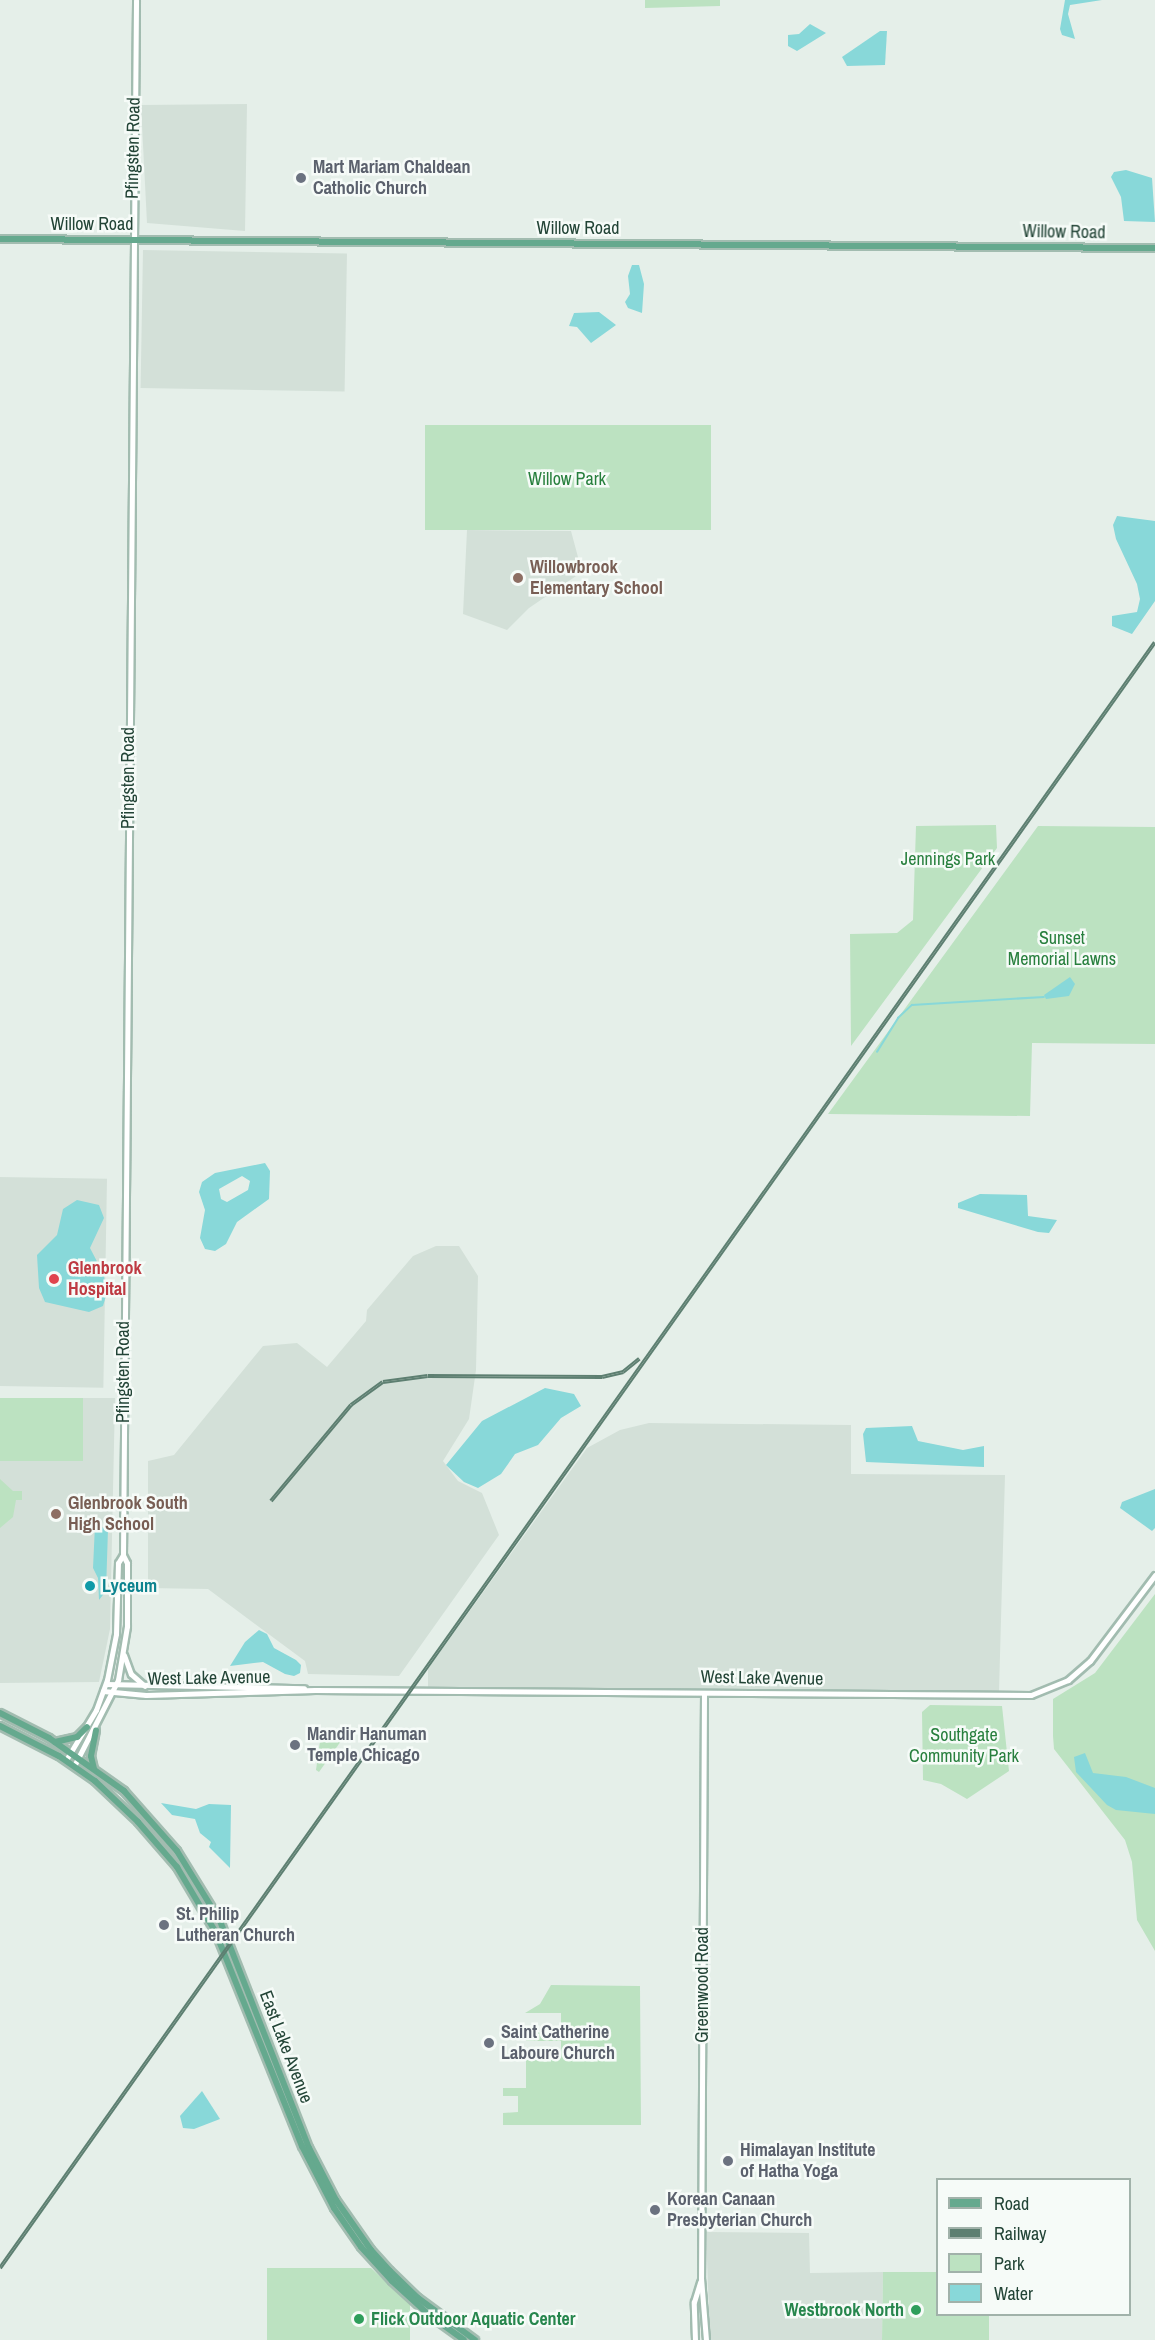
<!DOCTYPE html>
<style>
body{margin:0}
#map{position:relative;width:1155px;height:2340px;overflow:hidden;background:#e5efe9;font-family:"Archivo Narrow",sans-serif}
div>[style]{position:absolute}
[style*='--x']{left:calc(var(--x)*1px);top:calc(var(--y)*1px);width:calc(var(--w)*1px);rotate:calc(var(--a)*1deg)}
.built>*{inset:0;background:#d3e0d8;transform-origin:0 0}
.green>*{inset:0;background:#bce2c1;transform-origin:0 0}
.water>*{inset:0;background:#88d8d9}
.stream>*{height:1.5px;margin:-0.75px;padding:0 0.75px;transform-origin:0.75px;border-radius:0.75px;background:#88d8d9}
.roads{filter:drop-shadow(2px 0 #a2bcb0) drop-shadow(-2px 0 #a2bcb0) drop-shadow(0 2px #a2bcb0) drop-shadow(0 -2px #a2bcb0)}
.secondary>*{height:5px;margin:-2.5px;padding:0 2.5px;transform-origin:2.5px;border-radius:2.5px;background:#fff}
.primary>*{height:6px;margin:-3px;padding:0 3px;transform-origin:3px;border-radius:3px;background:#65a98e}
.rail>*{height:4px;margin-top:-2px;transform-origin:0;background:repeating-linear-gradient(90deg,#f6fbf8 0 4.5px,#5d7f71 0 9px);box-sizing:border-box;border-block:2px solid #5d7f71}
.dots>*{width:16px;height:16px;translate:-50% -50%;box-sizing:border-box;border:3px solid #f6fbf8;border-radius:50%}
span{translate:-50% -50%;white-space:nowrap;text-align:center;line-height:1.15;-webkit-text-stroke:5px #f6fbf8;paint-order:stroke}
.street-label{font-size:18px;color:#224436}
.worship-label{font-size:18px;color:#5b616d;font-weight:700}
.left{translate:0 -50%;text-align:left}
.park-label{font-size:18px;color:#277f3d}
.education-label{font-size:18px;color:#785e54;font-weight:700}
.health-label{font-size:18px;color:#be3a42;font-weight:700}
.culture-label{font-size:18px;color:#0d838f;font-weight:700}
.leisure-label{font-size:18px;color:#27864d;font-weight:700}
.right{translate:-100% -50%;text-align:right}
.legend{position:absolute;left:936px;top:2178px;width:195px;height:138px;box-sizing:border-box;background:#f6fbf8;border:2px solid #a1b2aa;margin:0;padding:8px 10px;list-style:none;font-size:18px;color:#224436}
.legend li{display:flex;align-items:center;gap:12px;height:30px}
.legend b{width:30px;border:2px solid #a1b2aa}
</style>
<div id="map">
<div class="built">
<i style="clip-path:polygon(247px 104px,245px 231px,147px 223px,141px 105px)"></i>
<i style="left:143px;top:250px;width:204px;height:138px;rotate:1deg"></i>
<i style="clip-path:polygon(467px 530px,571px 531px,582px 572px,529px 608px,507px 630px,463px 614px)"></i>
<i style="left:0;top:1177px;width:107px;height:209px;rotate:1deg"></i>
<i style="clip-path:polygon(436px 1246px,459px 1246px,478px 1276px,476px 1370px,469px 1419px,443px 1461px,458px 1481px,482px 1493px,499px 1535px,399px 1676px,308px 1674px,305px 1661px,208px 1589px,148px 1588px,148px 1461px,174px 1455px,263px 1346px,297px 1343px,327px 1367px,366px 1321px,367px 1310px,413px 1256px)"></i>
<i style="clip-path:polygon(0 1398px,115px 1398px,110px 1629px,99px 1682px,0 1683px)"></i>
<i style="clip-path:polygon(649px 1423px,851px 1425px,851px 1474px,1005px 1475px,999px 1692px,428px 1687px,428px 1669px,587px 1448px,620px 1430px)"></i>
<i style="clip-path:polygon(706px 2232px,809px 2233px,810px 2273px,883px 2272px,882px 2340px,710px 2340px)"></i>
</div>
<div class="green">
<i style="clip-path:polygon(645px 0,720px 0,720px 6px,645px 8px)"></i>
<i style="left:425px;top:425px;width:286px;height:105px"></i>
<i style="clip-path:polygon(996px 825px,997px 848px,851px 1046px,850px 934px,897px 933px,913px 920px,916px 826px)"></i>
<i style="clip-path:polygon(1038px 826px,1155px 827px,1155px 1044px,1032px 1043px,1030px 1116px,828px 1114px)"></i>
<i style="left:0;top:1398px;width:83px;height:63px"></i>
<i style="clip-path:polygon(0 1479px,13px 1491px,22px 1491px,22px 1500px,16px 1500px,13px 1517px,0 1528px)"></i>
<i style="clip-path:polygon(1155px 1594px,1155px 1951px,1137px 1920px,1132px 1862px,1125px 1840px,1054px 1749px,1053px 1736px,1053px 1699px,1095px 1673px)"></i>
<i style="clip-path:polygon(930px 1705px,1002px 1706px,1009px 1771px,967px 1799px,941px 1784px,923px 1780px,922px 1712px)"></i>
<i style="clip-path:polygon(321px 1734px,346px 1734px,319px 1772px,316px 1770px)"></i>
<i style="clip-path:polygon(551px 1985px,640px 1986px,641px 2125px,503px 2125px,503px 2113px,518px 2112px,518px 2096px,503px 2096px,503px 2088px,526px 2088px,526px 2060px,561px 2058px,561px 2041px,526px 2041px,527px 2030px,561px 2030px,561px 2013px,525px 2013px,540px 2004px)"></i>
<i style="clip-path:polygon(267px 2268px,371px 2268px,410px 2304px,410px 2340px,267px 2340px)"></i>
<i style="clip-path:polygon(883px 2272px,937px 2272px,938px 2314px,989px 2315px,989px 2340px,882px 2340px)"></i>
</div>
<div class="water">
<i style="clip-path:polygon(1065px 0,1102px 0,1070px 5px,1068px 14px,1075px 39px,1062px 35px,1060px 29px)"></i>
<i style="clip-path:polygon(810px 24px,826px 33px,797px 51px,788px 46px,788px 35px,799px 34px)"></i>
<i style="clip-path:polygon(880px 31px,887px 31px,885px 65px,847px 66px,842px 57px)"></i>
<i style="clip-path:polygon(1126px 170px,1152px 178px,1155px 222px,1124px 221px,1121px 197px,1111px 177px,1114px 172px)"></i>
<i style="clip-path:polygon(632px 265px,639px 265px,644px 284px,642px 313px,628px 308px,625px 302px,630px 294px,628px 276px)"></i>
<i style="clip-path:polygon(599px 312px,616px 325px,591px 343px,577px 327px,569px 326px,574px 313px)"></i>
<i style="clip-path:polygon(1117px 516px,1155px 521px,1155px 601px,1132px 634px,1112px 626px,1112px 616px,1137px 612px,1140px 599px,1137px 584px,1116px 539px,1113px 525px)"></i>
<i style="clip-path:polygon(1070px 977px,1075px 984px,1069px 996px,1046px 999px,1044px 995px)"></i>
<i style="clip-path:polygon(evenodd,265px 1163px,270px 1171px,269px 1199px,237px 1222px,226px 1244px,215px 1251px,205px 1249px,200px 1238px,205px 1210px,199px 1192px,202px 1182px,215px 1173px,265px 1163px,242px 1176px,250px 1181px,248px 1190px,227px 1202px,221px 1199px,219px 1189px,242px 1176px)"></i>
<i style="clip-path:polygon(980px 1194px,1027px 1195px,1028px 1216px,1057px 1220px,1049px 1233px,1038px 1232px,958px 1208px,958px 1203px)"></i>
<i style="clip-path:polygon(77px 1200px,99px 1205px,104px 1218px,90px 1248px,104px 1275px,106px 1296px,103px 1306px,89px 1312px,45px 1302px,39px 1288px,37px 1255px,57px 1235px,63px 1209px)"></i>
<i style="clip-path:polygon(545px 1388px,574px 1394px,581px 1406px,561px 1418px,538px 1445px,515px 1454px,501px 1474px,478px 1488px,464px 1482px,446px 1465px,482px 1421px)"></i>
<i style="clip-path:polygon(912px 1426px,918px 1441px,963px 1450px,984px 1446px,984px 1467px,866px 1462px,863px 1434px,866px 1428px)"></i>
<i style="clip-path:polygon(1155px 1489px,1155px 1528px,1152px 1531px,1120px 1508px,1122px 1502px)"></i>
<i style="clip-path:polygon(95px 1525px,108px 1529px,106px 1591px,99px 1600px,98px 1578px,93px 1568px)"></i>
<i style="clip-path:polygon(259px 1630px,267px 1634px,274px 1648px,296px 1660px,301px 1665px,300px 1673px,294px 1676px,285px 1674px,263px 1662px,230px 1666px,245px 1642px)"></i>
<i style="clip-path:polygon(1085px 1753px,1093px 1773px,1126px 1777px,1155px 1788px,1155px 1814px,1116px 1810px,1107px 1805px,1076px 1772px,1074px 1757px)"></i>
<i style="clip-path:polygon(161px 1803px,196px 1809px,209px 1804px,231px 1805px,230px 1868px,209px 1847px,211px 1842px,200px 1833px,195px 1819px,172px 1815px)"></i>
<i style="clip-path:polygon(202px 2091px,220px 2119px,194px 2129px,183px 2128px,180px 2116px)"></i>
</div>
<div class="stream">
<i style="--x:877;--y:1052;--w:40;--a:-58"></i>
<i style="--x:898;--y:1018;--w:19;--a:-43"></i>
<i style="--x:912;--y:1005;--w:132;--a:-3.5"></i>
</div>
<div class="roads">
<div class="secondary">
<i style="--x:124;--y:1655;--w:20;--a:70"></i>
<i style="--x:131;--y:1674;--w:18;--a:41"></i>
<i style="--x:106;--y:1684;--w:198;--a:1.2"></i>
<i style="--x:103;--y:1691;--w:43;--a:5.3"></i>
<i style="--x:146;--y:1695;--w:169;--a:-1.7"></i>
<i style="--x:315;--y:1690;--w:716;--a:0.4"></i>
<i style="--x:1031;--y:1695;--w:40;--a:-22"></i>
<i style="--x:1068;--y:1680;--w:29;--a:-41"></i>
<i style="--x:1090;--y:1661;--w:108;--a:-52.9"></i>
<i style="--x:704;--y:1693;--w:585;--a:90.29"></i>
<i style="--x:701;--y:2278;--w:62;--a:85.4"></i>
<i style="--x:66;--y:1760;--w:58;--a:-59"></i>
<i style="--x:96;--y:1710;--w:32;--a:-70"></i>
<i style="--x:107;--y:1680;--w:47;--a:-78.9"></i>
<i style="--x:116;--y:1634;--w:71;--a:-88.4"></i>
<i style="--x:118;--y:1563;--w:9;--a:-58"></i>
<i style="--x:123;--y:1555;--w:1555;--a:-89.52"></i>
<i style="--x:74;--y:1766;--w:97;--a:-62.9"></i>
<i style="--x:118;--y:1680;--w:55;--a:-80.5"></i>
<i style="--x:127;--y:1626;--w:63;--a:-90"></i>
<i style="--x:127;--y:1563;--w:9;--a:-117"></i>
<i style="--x:695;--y:2340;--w:38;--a:-92"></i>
<i style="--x:694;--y:2302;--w:21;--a:-73"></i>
</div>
<div class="primary">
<i style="--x:0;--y:239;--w:1155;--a:0.45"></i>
<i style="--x:0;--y:1713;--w:55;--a:27"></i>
<i style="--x:49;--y:1738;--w:92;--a:35.2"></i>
<i style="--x:124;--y:1791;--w:80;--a:48.5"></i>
<i style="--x:177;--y:1851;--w:82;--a:58.4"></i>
<i style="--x:220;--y:1921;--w:244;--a:68.6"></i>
<i style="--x:309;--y:2148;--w:59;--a:62.6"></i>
<i style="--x:336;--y:2200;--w:61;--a:55"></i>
<i style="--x:371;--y:2250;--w:28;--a:48"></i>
<i style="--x:390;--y:2271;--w:39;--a:44"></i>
<i style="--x:418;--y:2298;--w:71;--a:36.4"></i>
<i style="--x:0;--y:1726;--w:66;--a:27"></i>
<i style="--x:59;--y:1756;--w:44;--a:34.8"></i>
<i style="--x:95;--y:1781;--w:59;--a:43.6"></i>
<i style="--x:138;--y:1822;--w:60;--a:49.1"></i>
<i style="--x:177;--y:1867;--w:74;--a:59.3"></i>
<i style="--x:215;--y:1931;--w:232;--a:68"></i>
<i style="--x:302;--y:2146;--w:70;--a:62.7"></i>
<i style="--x:334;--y:2208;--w:47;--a:55.3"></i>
<i style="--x:361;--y:2247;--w:46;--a:47.6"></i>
<i style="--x:392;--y:2281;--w:49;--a:42.5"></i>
<i style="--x:428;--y:2314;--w:44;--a:35.8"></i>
<i style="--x:55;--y:1742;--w:23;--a:-13"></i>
<i style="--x:77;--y:1737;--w:14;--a:-45"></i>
<i style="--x:94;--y:1769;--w:13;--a:-103"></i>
<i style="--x:91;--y:1756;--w:26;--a:-79"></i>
</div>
</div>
<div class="rail">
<i style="--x:271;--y:1501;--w:125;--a:-50.2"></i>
<i style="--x:351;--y:1405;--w:39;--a:-36"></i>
<i style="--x:383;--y:1382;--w:45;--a:-7.6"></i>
<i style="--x:428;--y:1376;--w:174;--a:0.3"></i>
<i style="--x:602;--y:1377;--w:22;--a:-13"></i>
<i style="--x:623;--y:1372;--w:21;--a:-39"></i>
<i style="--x:0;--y:2268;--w:1994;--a:-54.61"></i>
</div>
<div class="dots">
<i style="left:301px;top:178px;background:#6b7280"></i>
<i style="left:518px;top:578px;background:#8d6e63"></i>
<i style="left:54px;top:1279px;background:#e0444e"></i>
<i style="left:56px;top:1514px;background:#8d6e63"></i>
<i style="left:90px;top:1586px;background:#0f9aa8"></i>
<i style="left:295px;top:1745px;background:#6b7280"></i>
<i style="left:164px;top:1925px;background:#6b7280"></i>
<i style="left:489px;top:2043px;background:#6b7280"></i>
<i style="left:728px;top:2161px;background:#6b7280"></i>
<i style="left:655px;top:2210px;background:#6b7280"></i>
<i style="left:916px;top:2310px;background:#2e9e5b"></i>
<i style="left:359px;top:2319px;background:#2e9e5b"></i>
</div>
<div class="street-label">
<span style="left:133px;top:148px;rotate:-89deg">Pfingsten Road</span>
<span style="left:92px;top:224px">Willow Road</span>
<span style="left:578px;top:228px">Willow Road</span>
<span style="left:1064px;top:232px;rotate:1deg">Willow Road</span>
<span style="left:128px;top:778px;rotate:-90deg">Pfingsten Road</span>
<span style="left:123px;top:1372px;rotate:-90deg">Pfingsten Road</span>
<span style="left:209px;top:1678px;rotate:-1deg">West Lake Avenue</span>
<span style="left:762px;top:1678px;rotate:1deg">West Lake Avenue</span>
<span style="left:702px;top:1985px;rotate:-90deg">Greenwood Road</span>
<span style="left:286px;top:2047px;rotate:69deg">East Lake Avenue</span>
</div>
<div class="worship-label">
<span class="left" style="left:313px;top:178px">Mart Mariam Chaldean<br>Catholic Church</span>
<span class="left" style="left:307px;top:1745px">Mandir Hanuman<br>Temple Chicago</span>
<span class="left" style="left:176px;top:1925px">St. Philip<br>Lutheran Church</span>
<span class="left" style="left:501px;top:2043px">Saint Catherine<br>Laboure Church</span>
<span class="left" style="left:740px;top:2161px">Himalayan Institute<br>of Hatha Yoga</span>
<span class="left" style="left:667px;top:2210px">Korean Canaan<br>Presbyterian Church</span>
</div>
<div class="park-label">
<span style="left:567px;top:479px">Willow Park</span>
<span style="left:948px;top:859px">Jennings Park</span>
<span style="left:1062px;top:949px">Sunset<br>Memorial Lawns</span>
<span style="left:964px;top:1746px">Southgate<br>Community Park</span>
</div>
<div class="education-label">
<span class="left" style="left:530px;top:578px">Willowbrook<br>Elementary School</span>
<span class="left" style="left:68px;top:1514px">Glenbrook South<br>High School</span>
</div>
<div class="health-label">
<span class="left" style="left:68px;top:1279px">Glenbrook<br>Hospital</span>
</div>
<div class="culture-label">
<span class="left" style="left:102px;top:1586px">Lyceum</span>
</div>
<div class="leisure-label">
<span class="right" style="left:904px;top:2310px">Westbrook North</span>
<span class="left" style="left:371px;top:2319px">Flick Outdoor Aquatic Center</span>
</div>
<ul class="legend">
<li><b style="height:8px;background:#65a98e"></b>Road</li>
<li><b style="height:8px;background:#5d7f71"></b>Railway</li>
<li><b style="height:16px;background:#bce2c1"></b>Park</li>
<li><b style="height:16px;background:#88d8d9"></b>Water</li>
</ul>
</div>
